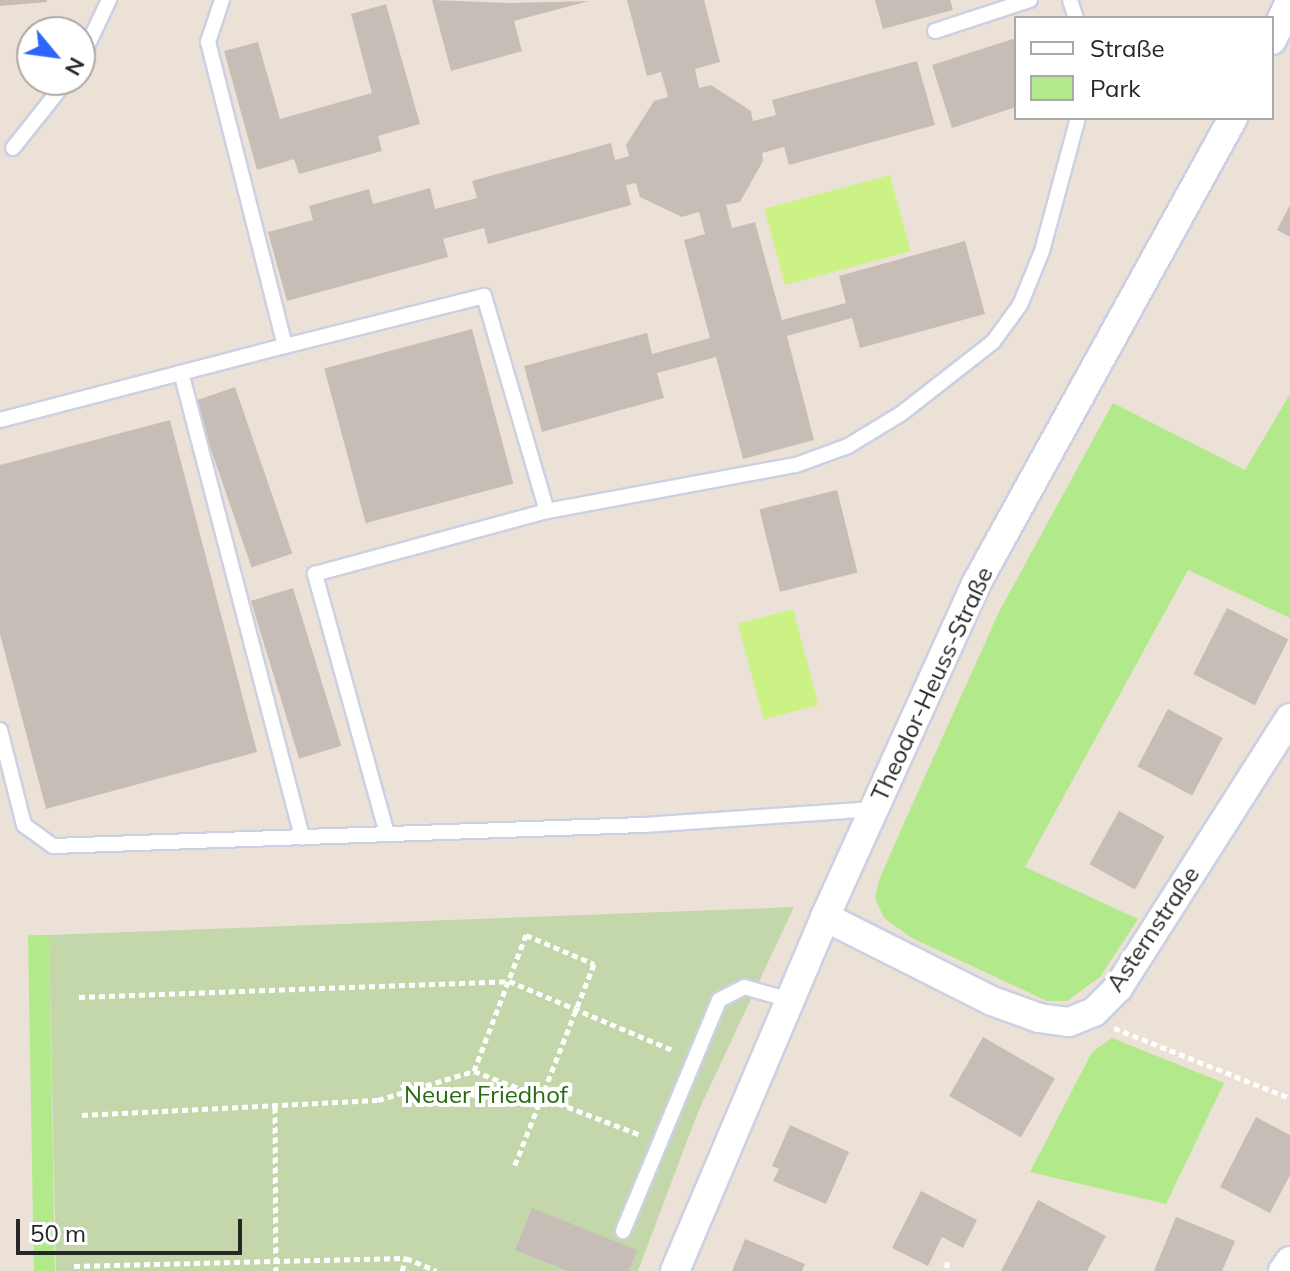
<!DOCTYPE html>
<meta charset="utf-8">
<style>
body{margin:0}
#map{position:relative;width:1290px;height:1271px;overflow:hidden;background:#ece1d6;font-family:Mulish,sans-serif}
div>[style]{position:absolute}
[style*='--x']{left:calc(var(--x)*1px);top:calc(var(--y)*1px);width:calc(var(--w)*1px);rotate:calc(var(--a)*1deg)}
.green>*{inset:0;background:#b2e98b;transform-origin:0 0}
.cemetery>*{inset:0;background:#c4d7ab}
.pitch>*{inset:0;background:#ccf285;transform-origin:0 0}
.building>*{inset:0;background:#c6beb6;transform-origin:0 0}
.path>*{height:5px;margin-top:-2.5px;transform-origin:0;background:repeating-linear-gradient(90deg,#fff 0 6px,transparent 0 10px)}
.roads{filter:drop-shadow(2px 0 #cbd1e2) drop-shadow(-2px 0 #cbd1e2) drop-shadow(0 2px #cbd1e2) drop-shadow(0 -2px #cbd1e2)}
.service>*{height:14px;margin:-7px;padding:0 7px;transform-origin:7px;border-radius:7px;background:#fff}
.minor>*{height:28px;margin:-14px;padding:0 14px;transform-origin:14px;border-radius:14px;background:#fff}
span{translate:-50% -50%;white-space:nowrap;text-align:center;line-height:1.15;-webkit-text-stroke:8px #fff;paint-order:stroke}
.street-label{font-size:24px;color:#272727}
.park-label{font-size:24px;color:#2a6911}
.legend{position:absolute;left:1014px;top:16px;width:260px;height:104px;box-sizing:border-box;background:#fff;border:2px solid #a9a9a9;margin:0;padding:10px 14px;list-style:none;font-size:24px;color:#272727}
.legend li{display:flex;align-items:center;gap:16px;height:40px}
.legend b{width:40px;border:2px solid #a9a9a9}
.north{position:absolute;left:16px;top:16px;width:80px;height:80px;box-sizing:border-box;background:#fff;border:2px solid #a9a9a9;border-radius:50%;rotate:119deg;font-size:22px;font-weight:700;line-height:32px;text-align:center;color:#272727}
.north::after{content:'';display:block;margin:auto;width:28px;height:36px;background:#2f65ff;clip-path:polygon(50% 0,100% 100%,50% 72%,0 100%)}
.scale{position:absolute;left:16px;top:1219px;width:226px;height:36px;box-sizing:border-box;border:4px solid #272727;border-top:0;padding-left:10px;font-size:24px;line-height:28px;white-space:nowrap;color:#272727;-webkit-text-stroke:6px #fff;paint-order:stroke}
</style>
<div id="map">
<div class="green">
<i style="clip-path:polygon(1290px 394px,1290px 618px,1188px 570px,1025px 867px,1138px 919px,1100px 977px,1067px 1001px,1047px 1001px,912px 938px,884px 918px,875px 898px,879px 880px,912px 805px,999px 612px,1113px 403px,1245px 470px)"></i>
<i style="left:49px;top:935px;width:336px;height:21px;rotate:89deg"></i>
<i style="clip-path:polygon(1112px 1038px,1224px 1083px,1166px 1204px,1030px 1172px,1092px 1052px)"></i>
</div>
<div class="cemetery">
<i style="clip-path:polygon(794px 907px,698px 1112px,638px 1271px,56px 1271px,49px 935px)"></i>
</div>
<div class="pitch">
<i style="left:890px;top:175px;width:79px;height:130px;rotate:75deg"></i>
<i style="left:793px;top:609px;width:99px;height:57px;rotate:75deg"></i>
</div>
<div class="building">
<i style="clip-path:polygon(0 0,47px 0,47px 2px,0 6px)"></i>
<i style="clip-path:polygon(432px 0,508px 3px,589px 1px,514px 21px,522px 51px,451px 71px)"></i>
<i style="clip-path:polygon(627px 0,704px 0,720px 62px,695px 69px,699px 88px,711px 85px,751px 111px,753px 121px,776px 115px,772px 100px,917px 61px,935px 125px,789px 165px,784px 147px,762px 153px,763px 161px,740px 202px,726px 205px,732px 228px,755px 222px,782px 320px,846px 303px,839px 276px,965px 241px,985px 314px,860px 348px,852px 318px,787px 336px,814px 440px,743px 459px,716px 357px,657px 373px,664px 398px,542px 432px,524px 366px,647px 333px,652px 354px,710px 338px,684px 240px,705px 234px,699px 212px,682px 217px,640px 197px,636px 183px,626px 185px,631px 205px,488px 244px,484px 228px,443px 239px,448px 257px,287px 301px,268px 232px,313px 220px,309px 206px,369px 189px,373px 204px,430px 188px,435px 209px,477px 198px,472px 181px,611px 143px,615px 160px,629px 156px,626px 145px,654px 101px,668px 97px,661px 72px,647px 76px)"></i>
<i style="clip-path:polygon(875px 0,950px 0,953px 10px,883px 29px)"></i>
<i style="clip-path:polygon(386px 4px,420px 124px,378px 136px,382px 151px,299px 174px,294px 159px,257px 170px,224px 51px,258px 42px,280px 119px,372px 93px,351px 14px)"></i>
<i style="clip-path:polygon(1016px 38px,1016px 107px,952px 128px,932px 65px)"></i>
<i style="clip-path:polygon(1290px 205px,1290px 237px,1277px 230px)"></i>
<i style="left:472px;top:329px;width:160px;height:153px;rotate:75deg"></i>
<i style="left:235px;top:387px;width:176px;height:43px;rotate:71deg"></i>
<i style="clip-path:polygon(170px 420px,257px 752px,46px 809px,0 634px,0 465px)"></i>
<i style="left:837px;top:490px;width:85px;height:80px;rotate:76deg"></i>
<i style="left:293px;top:588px;width:165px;height:44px;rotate:73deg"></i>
<i style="left:1227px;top:608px;width:69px;height:74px;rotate:27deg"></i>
<i style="left:1168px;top:709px;width:62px;height:65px;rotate:28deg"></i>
<i style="left:1119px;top:811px;width:52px;height:61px;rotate:29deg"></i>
<i style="left:983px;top:1037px;width:83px;height:68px;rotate:30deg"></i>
<i style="clip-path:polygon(1256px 1117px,1290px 1135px,1290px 1175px,1270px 1213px,1220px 1187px)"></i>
<i style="clip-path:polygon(790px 1125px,849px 1152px,826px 1204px,773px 1181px,779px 1169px,772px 1166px)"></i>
<i style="clip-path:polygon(921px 1191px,977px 1220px,963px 1248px,942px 1237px,928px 1266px,892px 1248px)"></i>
<i style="clip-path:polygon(1038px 1200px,1106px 1236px,1087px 1271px,1001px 1271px)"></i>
<i style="clip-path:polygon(532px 1208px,637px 1250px,629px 1271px,568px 1271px,515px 1250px)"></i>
<i style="clip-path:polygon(1176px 1217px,1235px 1241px,1222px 1271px,1154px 1271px)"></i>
<i style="clip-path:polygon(745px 1239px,805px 1264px,802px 1271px,732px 1271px)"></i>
</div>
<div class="path">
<i style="--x:79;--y:997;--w:430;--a:-2.1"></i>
<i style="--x:509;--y:981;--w:180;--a:22.9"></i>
<i style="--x:1114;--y:1028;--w:189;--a:21.7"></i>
<i style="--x:474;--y:1071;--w:146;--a:-69.1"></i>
<i style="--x:526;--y:935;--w:74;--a:23.1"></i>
<i style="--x:594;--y:964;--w:218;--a:111.5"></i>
<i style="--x:275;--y:1107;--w:164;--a:89.7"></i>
<i style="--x:82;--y:1115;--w:296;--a:-2.9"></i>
<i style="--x:378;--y:1100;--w:100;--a:-16.8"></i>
<i style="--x:474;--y:1071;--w:179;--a:21"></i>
<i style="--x:947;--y:1262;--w:9;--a:90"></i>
<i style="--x:74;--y:1266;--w:332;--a:-1.4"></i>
<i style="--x:406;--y:1258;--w:33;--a:23"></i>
<i style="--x:402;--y:1271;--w:14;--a:-73"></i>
</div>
<div class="roads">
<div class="service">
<i style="--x:1070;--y:0;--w:19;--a:72"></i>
<i style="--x:935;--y:31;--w:100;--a:-18.1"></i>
<i style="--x:80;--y:61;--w:68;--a:-64.6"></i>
<i style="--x:13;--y:148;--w:87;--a:-51.5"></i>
<i style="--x:285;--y:346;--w:205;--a:-14.1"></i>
<i style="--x:484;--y:296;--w:224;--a:73.7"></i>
<i style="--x:182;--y:376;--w:477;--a:75.4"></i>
<i style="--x:0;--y:420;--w:294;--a:-14.6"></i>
<i style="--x:285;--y:346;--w:314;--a:-104.2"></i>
<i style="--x:208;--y:42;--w:44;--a:-71.6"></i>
<i style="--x:0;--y:730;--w:98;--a:75.8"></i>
<i style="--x:24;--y:825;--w:36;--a:36"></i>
<i style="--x:53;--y:846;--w:591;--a:-2.04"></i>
<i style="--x:644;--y:825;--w:231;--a:-4"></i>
<i style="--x:387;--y:834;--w:270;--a:-105.5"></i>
<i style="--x:315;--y:574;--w:240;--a:-15.2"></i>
<i style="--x:547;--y:511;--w:253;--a:-10.5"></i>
<i style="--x:796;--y:465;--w:55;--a:-20.1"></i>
<i style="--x:848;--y:446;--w:63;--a:-31.4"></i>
<i style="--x:902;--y:413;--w:115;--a:-38"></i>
<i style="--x:993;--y:342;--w:46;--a:-53.9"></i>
<i style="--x:1020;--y:305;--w:58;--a:-67.8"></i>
<i style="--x:1042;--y:251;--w:138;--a:-74.9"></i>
<i style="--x:623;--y:1231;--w:250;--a:-67.4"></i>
<i style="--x:719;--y:1000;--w:28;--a:-27"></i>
<i style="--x:744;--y:987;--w:48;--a:15.8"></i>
</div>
<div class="minor">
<i style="--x:1272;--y:40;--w:42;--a:-64.7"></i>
<i style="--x:825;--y:917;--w:187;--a:26.7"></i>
<i style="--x:992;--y:1001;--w:50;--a:19.9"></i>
<i style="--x:1039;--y:1018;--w:30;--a:8"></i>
<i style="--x:1069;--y:1022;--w:27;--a:-22"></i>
<i style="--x:1094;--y:1012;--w:34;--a:-45"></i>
<i style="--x:1118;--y:988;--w:320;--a:-57.5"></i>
<i style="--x:675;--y:1271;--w:384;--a:-67"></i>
<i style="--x:825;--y:917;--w:366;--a:-65.6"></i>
<i style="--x:976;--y:584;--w:532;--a:-61.12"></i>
<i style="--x:1283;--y:1271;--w:12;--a:-55"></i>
</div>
</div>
<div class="street-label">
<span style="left:932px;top:684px;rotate:-65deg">Theodor-Heuss-Straße</span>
<span style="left:1153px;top:929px;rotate:-56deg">Asternstraße</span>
</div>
<div class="park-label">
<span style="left:486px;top:1095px">Neuer Friedhof</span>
</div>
<ul class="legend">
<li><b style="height:10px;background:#fff"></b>Straße</li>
<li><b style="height:22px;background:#b2e98b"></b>Park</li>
</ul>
<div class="north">N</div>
<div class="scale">50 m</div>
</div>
